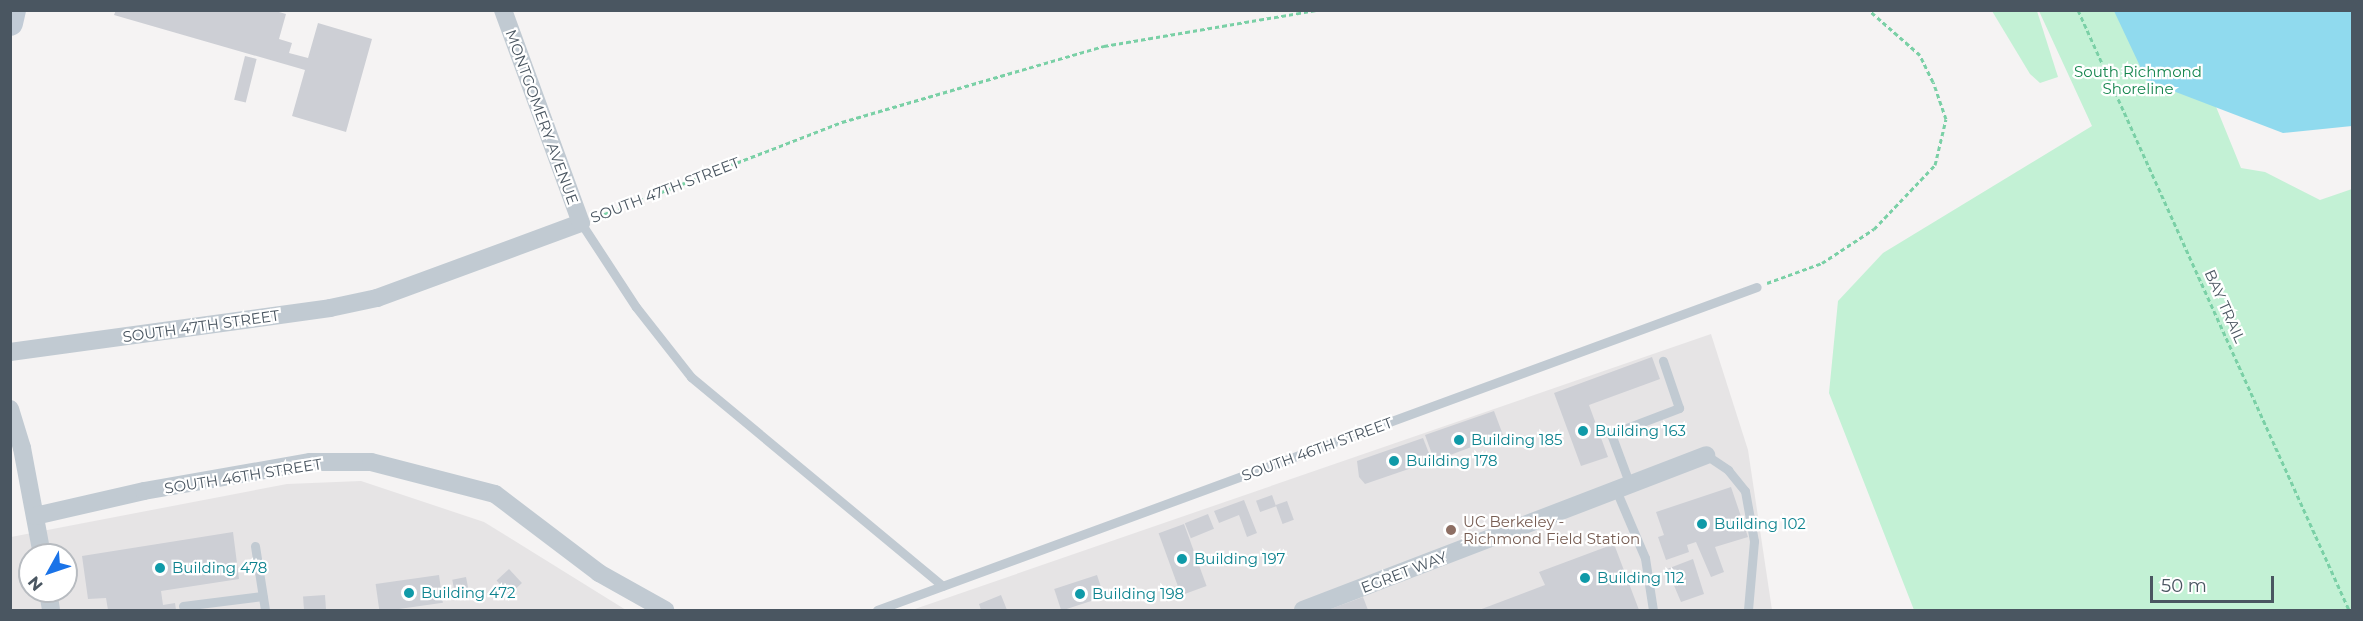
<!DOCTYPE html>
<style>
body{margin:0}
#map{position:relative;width:2363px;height:621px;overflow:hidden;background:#f5f3f3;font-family:Montserrat,sans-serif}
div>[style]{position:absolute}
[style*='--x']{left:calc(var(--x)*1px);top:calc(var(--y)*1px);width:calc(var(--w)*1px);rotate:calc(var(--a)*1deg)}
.education>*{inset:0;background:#e6e4e5}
.green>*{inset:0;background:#c3f1d5}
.water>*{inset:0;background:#90daee}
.building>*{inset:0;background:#cdcfd5;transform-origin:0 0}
.path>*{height:3px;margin-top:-1.5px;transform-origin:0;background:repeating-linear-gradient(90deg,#7ad0a6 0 4.5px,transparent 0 7.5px)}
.lane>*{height:9px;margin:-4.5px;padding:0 4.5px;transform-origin:4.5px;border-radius:4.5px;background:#c1cad2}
.street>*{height:18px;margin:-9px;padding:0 9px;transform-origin:9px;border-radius:9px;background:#c1cad2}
.secondary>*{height:26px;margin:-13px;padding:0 13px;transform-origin:13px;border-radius:13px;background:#c1cbd6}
.dots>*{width:16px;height:16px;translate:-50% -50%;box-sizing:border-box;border:3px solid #fff;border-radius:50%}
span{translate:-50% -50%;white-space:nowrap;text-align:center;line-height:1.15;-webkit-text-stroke:4.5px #fff;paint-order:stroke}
.park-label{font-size:15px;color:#17864f}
.street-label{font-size:15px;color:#4a5661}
.culture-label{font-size:15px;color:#0d838f}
.left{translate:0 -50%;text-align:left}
.education-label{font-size:15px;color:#785e54}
.frame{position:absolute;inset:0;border:12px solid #4a5661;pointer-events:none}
.north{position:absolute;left:18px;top:543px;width:60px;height:60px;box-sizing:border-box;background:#fff;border:2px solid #b7bbc0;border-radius:50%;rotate:230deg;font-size:16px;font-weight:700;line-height:24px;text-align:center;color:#4a5661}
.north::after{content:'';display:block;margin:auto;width:21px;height:27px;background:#1a73e8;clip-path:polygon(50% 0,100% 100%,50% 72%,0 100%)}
.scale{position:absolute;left:2150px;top:576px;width:124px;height:27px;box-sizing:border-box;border:3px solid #4a5661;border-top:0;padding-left:8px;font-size:18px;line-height:21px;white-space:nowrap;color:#4a5661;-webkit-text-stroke:4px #fff;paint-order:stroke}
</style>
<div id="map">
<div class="education">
<i style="clip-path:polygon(1711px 334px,1748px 450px,1772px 610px,912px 610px)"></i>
<i style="clip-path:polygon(evenodd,361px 481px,484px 522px,626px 610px,11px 610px,11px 537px,287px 484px,361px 481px,30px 555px,66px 555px,66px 591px,30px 591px,30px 555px)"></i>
</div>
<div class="green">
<i style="clip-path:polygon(1992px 11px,2037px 11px,2058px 77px,2040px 83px,2030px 74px)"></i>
<i style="clip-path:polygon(2039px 11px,2177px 11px,2241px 168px,2265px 172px,2320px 200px,2352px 189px,2352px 610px,1914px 610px,1829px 393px,1838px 301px,1883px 253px,2092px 126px)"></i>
</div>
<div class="water">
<i style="clip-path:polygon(2114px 11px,2352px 11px,2352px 126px,2283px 133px,2147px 81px)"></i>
</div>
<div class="building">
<i style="clip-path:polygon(116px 10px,272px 10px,286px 14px,279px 39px,292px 43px,289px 53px,308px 58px,318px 23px,372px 39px,346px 132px,292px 116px,305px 70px,114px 15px)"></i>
<i style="left:245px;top:56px;width:12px;height:45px;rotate:14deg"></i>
<i style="clip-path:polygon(1652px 357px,1660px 379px,1589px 405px,1608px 457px,1581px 466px,1554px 393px)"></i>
<i style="clip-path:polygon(1494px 411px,1503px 435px,1437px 460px,1433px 457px,1425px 435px)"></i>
<i style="clip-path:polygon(1423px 438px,1432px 461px,1365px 484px,1359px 477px,1357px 461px)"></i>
<i style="clip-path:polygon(1731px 487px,1748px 537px,1715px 547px,1724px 572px,1711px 577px,1696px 542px,1687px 545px,1689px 552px,1666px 560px,1658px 537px,1664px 535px,1656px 512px)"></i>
<i style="left:1272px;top:495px;width:12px;height:17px;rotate:70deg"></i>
<i style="clip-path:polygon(1244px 500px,1257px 533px,1247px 537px,1239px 515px,1219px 523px,1214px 511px)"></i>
<i style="left:1287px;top:501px;width:20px;height:12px;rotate:70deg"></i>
<i style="left:1208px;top:514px;width:16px;height:25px;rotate:68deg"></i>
<i style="left:1184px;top:524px;width:66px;height:27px;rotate:70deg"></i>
<i style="clip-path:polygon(233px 532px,239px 579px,161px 591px,163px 605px,175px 603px,176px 610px,108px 610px,106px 598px,88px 599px,82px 556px)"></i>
<i style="clip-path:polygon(1614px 544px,1639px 610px,1479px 610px,1545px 585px,1539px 572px)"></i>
<i style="clip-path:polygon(1693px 559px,1704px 594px,1681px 602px,1667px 569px)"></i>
<i style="left:509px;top:569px;width:19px;height:17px;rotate:47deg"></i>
<i style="left:439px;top:575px;width:28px;height:64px;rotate:82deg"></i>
<i style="left:1097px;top:575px;width:23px;height:45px;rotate:72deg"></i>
<i style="left:466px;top:577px;width:21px;height:14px;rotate:79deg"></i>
<i style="left:325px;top:595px;width:15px;height:22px;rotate:86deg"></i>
<i style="clip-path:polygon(1001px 595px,1007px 610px,981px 610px,979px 604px)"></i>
<i style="clip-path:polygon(1363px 597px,1368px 610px,1328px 610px)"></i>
</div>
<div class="path">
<i style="--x:2078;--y:10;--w:658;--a:65.69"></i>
<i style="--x:597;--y:217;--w:263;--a:-21.2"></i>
<i style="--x:842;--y:122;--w:273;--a:-16.2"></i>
<i style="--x:1104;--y:46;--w:215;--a:-9.6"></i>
<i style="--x:1767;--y:283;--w:59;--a:-20"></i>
<i style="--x:1822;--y:263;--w:62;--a:-33.2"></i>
<i style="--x:1874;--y:229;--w:88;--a:-46.4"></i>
<i style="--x:1935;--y:165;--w:47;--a:-76.6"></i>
<i style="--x:1946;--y:119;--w:39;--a:-109"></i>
<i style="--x:1933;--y:82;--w:30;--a:-116"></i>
<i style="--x:1920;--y:55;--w:68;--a:-138.6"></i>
</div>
<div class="lane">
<i style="--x:581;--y:223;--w:100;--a:56.8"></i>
<i style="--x:636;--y:307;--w:89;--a:51.8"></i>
<i style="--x:691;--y:377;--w:327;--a:39.7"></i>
<i style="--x:1706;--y:455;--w:27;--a:34"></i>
<i style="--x:1728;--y:470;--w:27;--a:51"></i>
<i style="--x:1745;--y:491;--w:51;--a:79.8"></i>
<i style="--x:1754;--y:541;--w:69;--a:95"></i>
<i style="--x:1630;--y:485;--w:54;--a:-110.4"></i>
<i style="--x:1611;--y:434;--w:73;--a:-20.9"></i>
<i style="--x:1679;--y:408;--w:50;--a:-108.8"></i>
<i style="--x:1616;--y:490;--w:74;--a:66.9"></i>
<i style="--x:1645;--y:558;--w:53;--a:81.3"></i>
<i style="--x:255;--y:546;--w:65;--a:81.1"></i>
<i style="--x:183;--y:606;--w:80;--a:-7.2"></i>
<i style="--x:877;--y:610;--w:937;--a:-20.16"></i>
</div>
<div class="street">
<i style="--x:10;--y:352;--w:323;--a:-7.8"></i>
<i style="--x:330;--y:308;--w:48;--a:-12"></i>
<i style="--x:377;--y:298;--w:217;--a:-20.2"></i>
<i style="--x:581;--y:223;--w:227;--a:-110.1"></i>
<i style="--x:10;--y:409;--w:41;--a:72.9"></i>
<i style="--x:22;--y:448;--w:109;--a:79.4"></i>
<i style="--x:35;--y:516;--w:112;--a:-12.9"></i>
<i style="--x:144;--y:491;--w:169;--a:-9.9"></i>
<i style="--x:310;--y:462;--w:61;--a:0"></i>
<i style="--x:371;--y:462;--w:128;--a:14.5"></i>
<i style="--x:495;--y:494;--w:131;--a:37.2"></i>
<i style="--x:599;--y:573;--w:76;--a:29.3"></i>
<i style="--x:48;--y:591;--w:19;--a:81"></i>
<i style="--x:1303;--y:610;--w:432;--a:-21"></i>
</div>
<div class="secondary">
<i style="--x:10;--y:23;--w:13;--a:-77"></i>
</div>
<div class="dots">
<i style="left:1583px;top:431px;background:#0f9aa8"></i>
<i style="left:1459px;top:440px;background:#0f9aa8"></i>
<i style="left:1394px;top:461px;background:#0f9aa8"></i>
<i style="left:1702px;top:524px;background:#0f9aa8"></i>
<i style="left:1451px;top:530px;background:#8d6e63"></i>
<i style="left:1182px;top:559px;background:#0f9aa8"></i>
<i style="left:160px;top:568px;background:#0f9aa8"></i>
<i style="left:1585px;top:578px;background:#0f9aa8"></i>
<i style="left:409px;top:593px;background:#0f9aa8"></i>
<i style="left:1080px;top:594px;background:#0f9aa8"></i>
</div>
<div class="park-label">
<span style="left:2138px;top:80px">South Richmond<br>Shoreline</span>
</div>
<div class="street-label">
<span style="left:542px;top:117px;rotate:70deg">MONTGOMERY AVENUE</span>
<span style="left:665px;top:190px;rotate:-21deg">SOUTH 47TH STREET</span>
<span style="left:2225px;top:306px;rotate:66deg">BAY TRAIL</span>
<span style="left:201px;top:326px;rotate:-8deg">SOUTH 47TH STREET</span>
<span style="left:1317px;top:449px;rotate:-20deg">SOUTH 46TH STREET</span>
<span style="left:243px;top:476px;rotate:-9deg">SOUTH 46TH STREET</span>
<span style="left:1404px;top:572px;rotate:-21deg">EGRET WAY</span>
</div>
<div class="culture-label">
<span class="left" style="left:1595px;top:431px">Building 163</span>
<span class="left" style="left:1471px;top:440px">Building 185</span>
<span class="left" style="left:1406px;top:461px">Building 178</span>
<span class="left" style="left:1714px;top:524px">Building 102</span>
<span class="left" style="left:1194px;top:559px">Building 197</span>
<span class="left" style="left:172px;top:568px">Building 478</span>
<span class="left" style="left:1597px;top:578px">Building 112</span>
<span class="left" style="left:421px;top:593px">Building 472</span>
<span class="left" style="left:1092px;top:594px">Building 198</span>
</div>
<div class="education-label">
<span class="left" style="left:1463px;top:530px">UC Berkeley -<br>Richmond Field Station</span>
</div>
<div class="frame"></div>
<div class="north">N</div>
<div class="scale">50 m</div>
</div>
